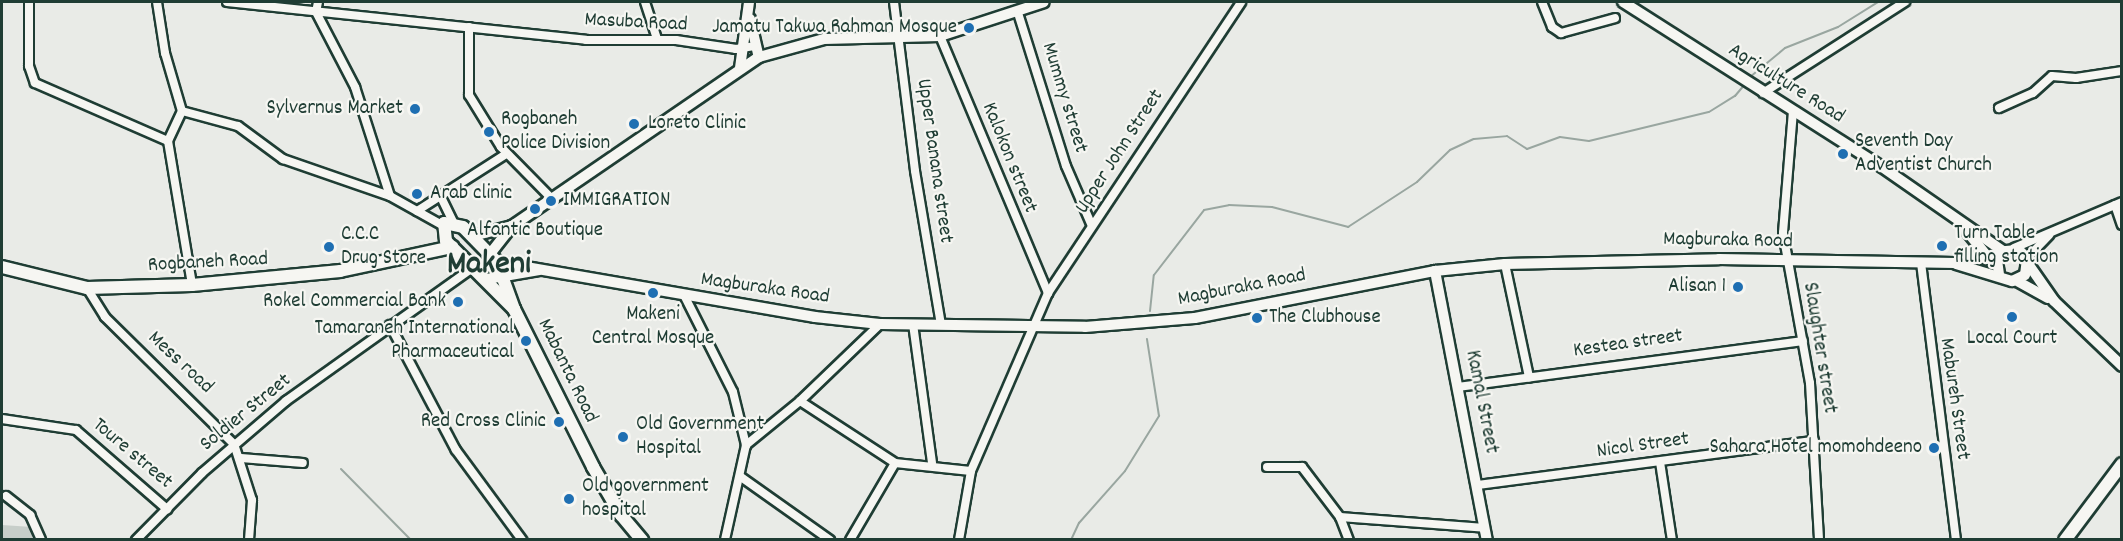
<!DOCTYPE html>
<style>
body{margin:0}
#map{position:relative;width:2123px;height:541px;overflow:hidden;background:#e9ebe7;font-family:Dekko,sans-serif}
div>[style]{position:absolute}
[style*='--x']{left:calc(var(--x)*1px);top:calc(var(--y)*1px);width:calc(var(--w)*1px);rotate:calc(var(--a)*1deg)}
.green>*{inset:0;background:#c7cec9}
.stream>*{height:2px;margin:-1px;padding:0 1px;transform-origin:1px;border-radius:1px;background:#99a6a0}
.roads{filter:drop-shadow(2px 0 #1f3d34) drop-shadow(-2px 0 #1f3d34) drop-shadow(0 2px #1f3d34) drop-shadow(0 -2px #1f3d34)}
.street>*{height:8px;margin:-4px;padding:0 4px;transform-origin:4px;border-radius:4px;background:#f6f6f2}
.secondary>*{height:10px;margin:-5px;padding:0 5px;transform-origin:5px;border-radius:5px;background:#f6f6f2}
.primary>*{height:12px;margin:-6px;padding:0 6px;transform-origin:6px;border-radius:6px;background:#f6f6f2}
.dots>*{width:16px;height:16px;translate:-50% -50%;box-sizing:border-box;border:3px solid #f6f6f2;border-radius:50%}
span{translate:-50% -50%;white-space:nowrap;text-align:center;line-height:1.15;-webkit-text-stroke:4.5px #f6f6f2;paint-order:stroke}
.street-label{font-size:21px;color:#1f3d34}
.poi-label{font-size:21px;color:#1f3d34}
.right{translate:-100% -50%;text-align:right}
.left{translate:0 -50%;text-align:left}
.town-label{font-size:33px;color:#1f3d34;font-weight:700}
.frame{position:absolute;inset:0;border:3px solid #1f3d34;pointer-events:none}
</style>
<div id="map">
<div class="green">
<i style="clip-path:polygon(2px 525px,32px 527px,32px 539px,2px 539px)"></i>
</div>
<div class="stream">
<i style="--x:1750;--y:77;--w:45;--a:-39.6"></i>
<i style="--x:1785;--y:48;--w:57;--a:-21.6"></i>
<i style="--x:1838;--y:27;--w:47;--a:-32"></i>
<i style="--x:1150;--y:311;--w:36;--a:-84"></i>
<i style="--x:1154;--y:275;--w:82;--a:-52.4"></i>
<i style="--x:1204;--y:210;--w:25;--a:-11"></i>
<i style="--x:1229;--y:205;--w:43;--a:2.7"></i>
<i style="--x:1272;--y:207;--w:79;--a:14.7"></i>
<i style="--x:1348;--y:227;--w:82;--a:-33.1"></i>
<i style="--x:1417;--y:182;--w:46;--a:-44.1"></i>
<i style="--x:1450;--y:150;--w:26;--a:-25"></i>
<i style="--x:1474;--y:139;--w:33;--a:-5"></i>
<i style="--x:1507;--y:136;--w:24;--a:33"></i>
<i style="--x:1527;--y:149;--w:35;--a:-20"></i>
<i style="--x:1560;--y:137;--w:29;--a:8"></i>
<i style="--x:1589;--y:141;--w:123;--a:-13.6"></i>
<i style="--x:1709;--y:112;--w:31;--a:-32"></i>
<i style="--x:1735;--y:96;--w:16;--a:-50"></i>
<i style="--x:341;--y:469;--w:100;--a:45.4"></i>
<i style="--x:1071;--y:540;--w:19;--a:-65"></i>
<i style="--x:1079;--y:523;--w:69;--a:-48.5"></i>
<i style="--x:1125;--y:471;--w:65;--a:-58.3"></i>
<i style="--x:1159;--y:416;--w:78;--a:-98.9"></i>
</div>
<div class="roads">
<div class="street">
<i style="--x:29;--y:2;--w:64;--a:90"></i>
<i style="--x:29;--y:66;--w:18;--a:71"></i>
<i style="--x:35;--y:83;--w:145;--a:23.6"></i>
<i style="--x:157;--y:2;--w:52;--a:81.1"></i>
<i style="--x:165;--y:53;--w:60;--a:73.7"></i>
<i style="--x:182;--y:111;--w:33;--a:115"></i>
<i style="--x:168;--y:141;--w:146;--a:80.5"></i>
<i style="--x:227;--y:2;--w:361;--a:6"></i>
<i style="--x:586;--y:40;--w:90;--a:0"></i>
<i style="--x:676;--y:40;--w:61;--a:8.5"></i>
<i style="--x:736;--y:49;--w:20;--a:-9"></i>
<i style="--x:318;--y:2;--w:10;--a:101"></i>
<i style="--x:316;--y:12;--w:85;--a:62.5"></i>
<i style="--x:355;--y:87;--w:114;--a:72.2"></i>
<i style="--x:645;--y:2;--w:39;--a:72"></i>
<i style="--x:894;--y:2;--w:170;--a:82.9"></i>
<i style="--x:915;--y:171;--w:156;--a:80.4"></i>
<i style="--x:1542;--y:2;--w:27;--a:68"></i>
<i style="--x:1552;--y:27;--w:11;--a:34"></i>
<i style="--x:1561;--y:33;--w:56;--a:-15.5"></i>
<i style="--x:1018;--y:13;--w:160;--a:72.6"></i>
<i style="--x:1066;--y:166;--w:65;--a:66.6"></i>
<i style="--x:469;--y:27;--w:68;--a:90"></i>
<i style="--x:469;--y:95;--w:61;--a:58.4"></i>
<i style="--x:501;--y:147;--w:74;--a:45.5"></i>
<i style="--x:940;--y:36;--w:279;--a:67.2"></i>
<i style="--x:1763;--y:93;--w:169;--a:-32.7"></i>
<i style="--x:1999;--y:108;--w:37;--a:-24"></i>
<i style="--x:2033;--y:93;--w:25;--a:-42"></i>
<i style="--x:2052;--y:76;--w:24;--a:5"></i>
<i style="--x:2076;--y:78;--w:47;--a:-8.7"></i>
<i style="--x:182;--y:111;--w:58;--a:15"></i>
<i style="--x:238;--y:126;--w:56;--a:36.3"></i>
<i style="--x:283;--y:159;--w:113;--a:19.1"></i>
<i style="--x:390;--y:196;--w:60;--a:29.1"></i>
<i style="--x:1793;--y:111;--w:122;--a:94.7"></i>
<i style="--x:1783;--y:233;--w:152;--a:79.8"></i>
<i style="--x:1810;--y:383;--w:157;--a:86.7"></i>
<i style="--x:440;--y:195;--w:30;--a:64"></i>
<i style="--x:2115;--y:205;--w:21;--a:71"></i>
<i style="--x:417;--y:211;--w:106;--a:-32.6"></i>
<i style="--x:2014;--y:248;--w:117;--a:-23.1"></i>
<i style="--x:2027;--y:258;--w:32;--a:-46"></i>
<i style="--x:1921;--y:263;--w:279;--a:82.8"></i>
<i style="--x:1505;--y:264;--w:116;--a:78"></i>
<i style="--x:87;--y:288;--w:34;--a:58"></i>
<i style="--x:105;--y:317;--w:181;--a:44.6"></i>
<i style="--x:234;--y:444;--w:59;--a:72.2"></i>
<i style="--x:252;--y:500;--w:40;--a:94.3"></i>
<i style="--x:685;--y:297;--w:106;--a:63.2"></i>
<i style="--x:733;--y:392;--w:55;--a:76.2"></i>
<i style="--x:746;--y:445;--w:97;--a:102.5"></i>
<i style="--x:913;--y:324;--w:140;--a:82.2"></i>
<i style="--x:390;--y:325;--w:141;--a:62.2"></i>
<i style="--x:456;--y:450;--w:112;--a:53.7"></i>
<i style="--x:1458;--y:387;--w:348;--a:-7.6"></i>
<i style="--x:800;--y:401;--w:113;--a:33.1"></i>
<i style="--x:895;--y:463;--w:76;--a:6"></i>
<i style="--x:2;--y:419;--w:75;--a:8.5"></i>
<i style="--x:76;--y:430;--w:121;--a:41"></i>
<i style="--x:746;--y:445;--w:70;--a:-39.2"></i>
<i style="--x:800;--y:401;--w:111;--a:-43.9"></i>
<i style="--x:241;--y:458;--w:62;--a:4.6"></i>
<i style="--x:1660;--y:462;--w:79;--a:81.3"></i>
<i style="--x:1267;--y:467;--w:35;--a:0"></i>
<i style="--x:1302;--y:467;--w:63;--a:52.8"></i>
<i style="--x:1340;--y:517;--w:25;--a:69"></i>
<i style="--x:741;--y:477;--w:109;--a:35.3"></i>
<i style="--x:1478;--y:485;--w:339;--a:-7.5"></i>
<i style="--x:6;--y:496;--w:31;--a:38"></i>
<i style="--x:30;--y:515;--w:27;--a:66"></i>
<i style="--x:1340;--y:517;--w:145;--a:4.3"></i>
<i style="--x:136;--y:540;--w:94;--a:-45.4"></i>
<i style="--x:202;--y:473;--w:111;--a:-40.6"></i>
<i style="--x:286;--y:401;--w:231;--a:-35.5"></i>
<i style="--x:850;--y:540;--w:89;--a:-59.7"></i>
<i style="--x:959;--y:540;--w:70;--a:-80.1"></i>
<i style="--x:971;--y:471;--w:194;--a:-66.6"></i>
<i style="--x:1048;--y:293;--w:349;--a:-56.4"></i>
</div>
<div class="secondary">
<i style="--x:1623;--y:2;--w:307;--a:32.5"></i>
<i style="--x:1882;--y:167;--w:147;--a:34.8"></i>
<i style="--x:750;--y:19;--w:39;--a:77"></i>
<i style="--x:740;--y:68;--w:67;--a:-82.2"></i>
<i style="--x:1966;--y:230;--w:38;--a:51"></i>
<i style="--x:473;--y:236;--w:40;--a:-14.4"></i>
<i style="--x:490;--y:254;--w:36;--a:-52"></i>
<i style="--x:512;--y:226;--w:299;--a:-34.4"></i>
<i style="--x:759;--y:57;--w:67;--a:-15.5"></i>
<i style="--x:824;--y:39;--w:116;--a:-1.5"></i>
<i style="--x:940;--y:36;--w:109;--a:-18.1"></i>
<i style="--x:497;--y:262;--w:323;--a:9.8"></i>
<i style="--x:815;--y:317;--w:65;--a:6.1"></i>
<i style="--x:880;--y:324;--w:205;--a:0.8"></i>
<i style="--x:1085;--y:327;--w:110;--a:-4.7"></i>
<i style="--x:1195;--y:318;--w:245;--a:-11.1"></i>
<i style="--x:1435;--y:271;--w:70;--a:-5.7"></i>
<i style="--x:1505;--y:264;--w:214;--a:-1.3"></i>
<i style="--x:1719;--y:259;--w:236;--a:1"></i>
<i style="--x:1955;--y:263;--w:46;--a:-11.3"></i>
<i style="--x:1956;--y:264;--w:59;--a:16.9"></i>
<i style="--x:2012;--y:281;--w:14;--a:-25"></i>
<i style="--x:2025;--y:275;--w:17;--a:-83"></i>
<i style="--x:2027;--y:258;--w:11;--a:-135"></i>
<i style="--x:2019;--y:250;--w:16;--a:176"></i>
<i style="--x:2003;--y:251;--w:11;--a:124"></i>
<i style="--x:1997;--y:260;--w:14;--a:82"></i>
<i style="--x:2029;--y:265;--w:44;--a:55.2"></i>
<i style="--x:2054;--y:301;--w:94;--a:43.7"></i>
<i style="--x:1435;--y:271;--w:274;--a:79.1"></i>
<i style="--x:487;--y:279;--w:53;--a:-9.8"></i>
<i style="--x:2017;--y:281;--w:35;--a:29"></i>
</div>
<div class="primary">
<i style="--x:2;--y:267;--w:88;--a:13.9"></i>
<i style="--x:87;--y:288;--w:105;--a:-1.6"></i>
<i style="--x:192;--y:285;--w:149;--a:-5.4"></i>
<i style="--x:340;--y:271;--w:115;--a:-12.1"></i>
<i style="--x:514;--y:309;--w:96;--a:-135"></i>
<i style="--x:446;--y:241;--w:18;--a:-96"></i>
<i style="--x:444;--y:223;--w:19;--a:12"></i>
<i style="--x:463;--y:227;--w:49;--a:45.8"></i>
<i style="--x:497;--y:262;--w:50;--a:70.1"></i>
<i style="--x:514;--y:309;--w:177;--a:63.4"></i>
<i style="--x:593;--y:467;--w:56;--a:59.7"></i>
<i style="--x:621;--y:515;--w:33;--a:50"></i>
<i style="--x:2065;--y:540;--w:95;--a:-53.1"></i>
</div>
</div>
<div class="dots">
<i style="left:969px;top:28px;background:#1f6fb2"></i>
<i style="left:415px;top:109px;background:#1f6fb2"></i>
<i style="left:634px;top:124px;background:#1f6fb2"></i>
<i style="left:489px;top:132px;background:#1f6fb2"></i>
<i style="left:1843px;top:154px;background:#1f6fb2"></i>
<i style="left:417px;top:194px;background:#1f6fb2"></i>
<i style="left:551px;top:201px;background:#1f6fb2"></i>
<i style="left:535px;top:209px;background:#1f6fb2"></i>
<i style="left:1942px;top:246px;background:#1f6fb2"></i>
<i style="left:329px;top:247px;background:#1f6fb2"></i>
<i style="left:1738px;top:287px;background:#1f6fb2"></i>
<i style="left:653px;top:293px;background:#1f6fb2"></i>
<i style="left:458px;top:302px;background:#1f6fb2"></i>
<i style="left:2012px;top:317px;background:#1f6fb2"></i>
<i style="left:1257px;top:318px;background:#1f6fb2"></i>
<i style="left:526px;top:341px;background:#1f6fb2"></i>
<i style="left:559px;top:422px;background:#1f6fb2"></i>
<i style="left:623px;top:437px;background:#1f6fb2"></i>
<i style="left:1934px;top:448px;background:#1f6fb2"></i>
<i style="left:569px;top:499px;background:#1f6fb2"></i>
</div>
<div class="street-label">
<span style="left:636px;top:23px;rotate:3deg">Masuba Road</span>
<span style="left:1786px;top:84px;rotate:32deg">Agriculture Road</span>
<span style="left:1064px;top:98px;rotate:73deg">Mummy street</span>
<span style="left:1120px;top:152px;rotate:-57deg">Upper John Street</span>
<span style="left:1009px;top:158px;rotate:68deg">Kalokon street</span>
<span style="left:934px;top:161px;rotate:82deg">Upper Banana street</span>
<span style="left:1728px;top:241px;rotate:1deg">Magburaka Road</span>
<span style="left:208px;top:263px;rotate:-3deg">Rogbaneh Road</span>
<span style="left:1242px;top:288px;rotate:-11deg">Magburaka Road</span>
<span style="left:765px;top:289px;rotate:8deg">Magburaka Road</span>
<span style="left:1628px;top:344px;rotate:-8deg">Kestea street</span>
<span style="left:1819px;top:348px;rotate:81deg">Slaughter street</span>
<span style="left:180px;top:363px;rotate:43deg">Mess road</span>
<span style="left:567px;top:371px;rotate:64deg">Mabanta Road</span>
<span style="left:1954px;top:399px;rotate:82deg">Mabureh Street</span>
<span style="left:1481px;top:402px;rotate:79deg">Kamal Street</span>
<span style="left:246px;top:413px;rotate:-39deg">Soldier Street</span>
<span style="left:1643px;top:446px;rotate:-8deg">Nicol Street</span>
<span style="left:132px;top:454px;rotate:40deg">Toure street</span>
</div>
<div class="poi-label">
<span class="right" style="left:957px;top:28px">Jamatu Takwa Rahman Mosque</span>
<span class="right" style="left:403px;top:109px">Sylvernus Market</span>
<span class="left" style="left:501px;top:132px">Rogbaneh<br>Police Division</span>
<span class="left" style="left:648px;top:124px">Loreto Clinic</span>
<span class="left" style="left:1855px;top:154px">Seventh Day<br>Adventist Church</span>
<span class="left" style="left:430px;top:194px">Arab clinic</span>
<span class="left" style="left:563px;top:201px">IMMIGRATION</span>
<span style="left:535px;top:231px">Alfantic Boutique</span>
<span class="left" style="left:1954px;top:246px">Turn Table<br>filling station</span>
<span class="left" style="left:341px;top:247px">C.C.C<br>Drug Store</span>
<span class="right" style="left:1726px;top:287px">Alisan 1</span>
<span class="right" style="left:446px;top:302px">Rokel Commercial Bank</span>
<span style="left:653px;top:327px">Makeni<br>Central Mosque</span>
<span class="left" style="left:1269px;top:318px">The Clubhouse</span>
<span class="right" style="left:514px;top:341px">Tamaraneh International<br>Pharmaceutical</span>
<span style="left:2012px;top:339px">Local Court</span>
<span class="right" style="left:546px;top:422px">Red Cross Clinic</span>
<span class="left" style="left:636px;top:437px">Old Government<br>Hospital</span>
<span class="right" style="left:1922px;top:448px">Sahara Hotel momohdeeno</span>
<span class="left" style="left:582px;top:499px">Old government<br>hospital</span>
</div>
<div class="town-label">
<span style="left:489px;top:266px">Makeni</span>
</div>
<div class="frame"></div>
</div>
